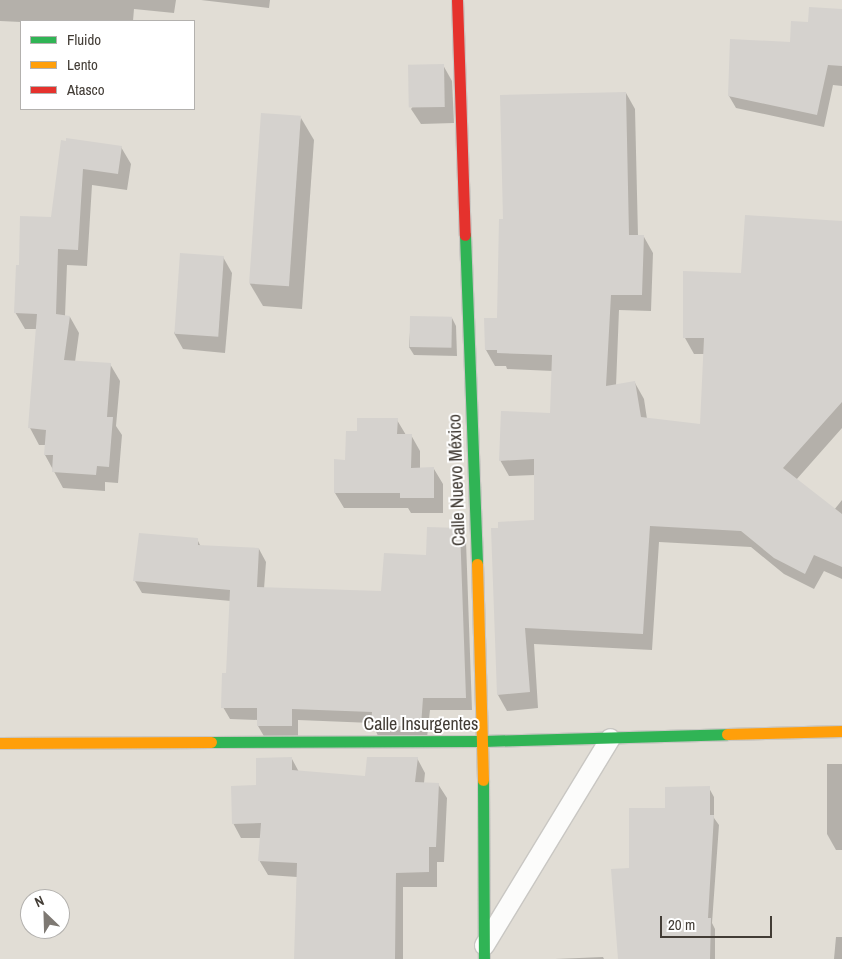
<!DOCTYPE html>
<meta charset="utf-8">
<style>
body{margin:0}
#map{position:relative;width:842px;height:959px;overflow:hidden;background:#edebe7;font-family:"Archivo Narrow",sans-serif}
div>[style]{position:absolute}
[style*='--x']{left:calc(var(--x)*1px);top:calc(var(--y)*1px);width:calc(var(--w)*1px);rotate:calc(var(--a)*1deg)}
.residential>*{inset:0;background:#e1ddd5}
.shadow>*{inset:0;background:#0003}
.building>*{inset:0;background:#d5d2ce;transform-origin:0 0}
.roads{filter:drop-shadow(1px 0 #c9c7c3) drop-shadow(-1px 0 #c9c7c3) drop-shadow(0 1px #c9c7c3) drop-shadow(0 -1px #c9c7c3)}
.lane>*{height:19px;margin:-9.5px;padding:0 9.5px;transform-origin:9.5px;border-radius:9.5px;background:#fcfcfb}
.fast>*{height:11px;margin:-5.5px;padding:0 5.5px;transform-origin:5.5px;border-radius:5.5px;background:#30b455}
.slow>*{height:11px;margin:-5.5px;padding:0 5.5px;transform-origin:5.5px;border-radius:5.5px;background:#ff9f0a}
.jam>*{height:11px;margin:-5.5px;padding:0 5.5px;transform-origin:5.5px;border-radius:5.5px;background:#e5322d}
span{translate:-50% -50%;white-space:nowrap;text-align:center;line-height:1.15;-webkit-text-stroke:4px #fff;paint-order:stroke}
.street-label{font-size:18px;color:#423c35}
.legend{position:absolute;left:20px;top:20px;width:175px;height:90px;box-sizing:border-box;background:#fff;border:1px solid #b3b1ae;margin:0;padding:6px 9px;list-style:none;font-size:15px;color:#423c35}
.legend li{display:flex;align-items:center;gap:10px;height:25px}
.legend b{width:25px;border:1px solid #b3b1ae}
.north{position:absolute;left:20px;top:889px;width:50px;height:50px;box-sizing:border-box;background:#fff;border:1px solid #b3b1ae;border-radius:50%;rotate:336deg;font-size:14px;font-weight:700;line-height:20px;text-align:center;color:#423c35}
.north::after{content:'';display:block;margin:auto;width:18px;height:22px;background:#7e7973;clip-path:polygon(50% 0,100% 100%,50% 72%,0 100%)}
.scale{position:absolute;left:660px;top:916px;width:112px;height:22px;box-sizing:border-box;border:2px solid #423c35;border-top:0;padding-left:6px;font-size:15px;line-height:18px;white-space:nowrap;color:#423c35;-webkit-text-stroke:4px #fff;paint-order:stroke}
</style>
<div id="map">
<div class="residential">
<i style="clip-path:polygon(evenodd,0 0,842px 0,842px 959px,0 959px,0 0,21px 21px,194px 21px,194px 109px,21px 109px,21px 21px,0 0,30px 899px,60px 899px,60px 929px,30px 929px,30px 899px)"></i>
</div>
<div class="shadow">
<i style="clip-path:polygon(0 0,176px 0,174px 13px,134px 9px,133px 21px,21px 22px,0 21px)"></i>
<i style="clip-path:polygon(201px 0,270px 0,269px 8px)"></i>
<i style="clip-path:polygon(842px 10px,842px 86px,833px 85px,824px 127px,736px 108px,729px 96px,791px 44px,809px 23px)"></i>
<i style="clip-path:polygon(443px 65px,452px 81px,454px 123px,421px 124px,411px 109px)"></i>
<i style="clip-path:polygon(626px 93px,635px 109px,638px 236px,644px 237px,653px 253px,651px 311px,619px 310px,616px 386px,635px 383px,644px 399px,647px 419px,701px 426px,704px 354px,694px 354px,685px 338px,742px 274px,842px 222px,842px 428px,796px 480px,834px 510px,842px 500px,842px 579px,824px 571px,814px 589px,784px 574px,751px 547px,659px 542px,652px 650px,534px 644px,538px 708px,507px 711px,498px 695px,535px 521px,535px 475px,509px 476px,500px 460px,552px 414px,553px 371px,507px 369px,506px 366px,495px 366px,486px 350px,499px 320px,504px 220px)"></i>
<i style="clip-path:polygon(301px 118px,314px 140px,302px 309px,263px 306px,250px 284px)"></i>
<i style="clip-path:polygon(62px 142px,121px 147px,131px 164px,127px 190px,92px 185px,87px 266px,67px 265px,65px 316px,70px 317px,79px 333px,75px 362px,110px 364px,120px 381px,116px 426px,122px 435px,118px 483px,105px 482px,105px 491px,63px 488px,45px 455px,46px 445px,39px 445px,30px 428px,37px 329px,25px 329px,15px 312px,20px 266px,52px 218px)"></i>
<i style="clip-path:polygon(223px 257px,232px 273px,225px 353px,183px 349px,174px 333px)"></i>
<i style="clip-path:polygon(411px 317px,452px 318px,456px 326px,457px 356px,414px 355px,409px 347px)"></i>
<i style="clip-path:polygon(397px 420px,406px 435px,411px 435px,420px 451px,420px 469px,434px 469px,443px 484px,443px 513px,411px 513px,408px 508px,344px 508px,335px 493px,358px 432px)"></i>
<i style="clip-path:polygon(459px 529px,466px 541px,472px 710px,430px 710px,427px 738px,379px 738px,372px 723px,298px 720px,298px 738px,265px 738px,258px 726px,258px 720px,230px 719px,223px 707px,227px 674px,231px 601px,142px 593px,135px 581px,197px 539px,201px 547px,259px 549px,266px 562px,264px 589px,382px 592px)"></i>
<i style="clip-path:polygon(417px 758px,425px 773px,424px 783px,438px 784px,447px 798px,444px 862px,437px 862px,437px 887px,403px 887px,403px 959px,296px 959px,297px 877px,268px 875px,259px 860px,261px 838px,241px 838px,233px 823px,258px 786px,292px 759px,299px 772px,366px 777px)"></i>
<i style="clip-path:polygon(827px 764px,842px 764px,842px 850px,836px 850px,827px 834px)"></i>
<i style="clip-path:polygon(709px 788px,714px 797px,714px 818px,719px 825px,712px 923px,715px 929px,715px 959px,619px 959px,630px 869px,666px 810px)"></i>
<i style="clip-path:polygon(836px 937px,842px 937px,842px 959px,834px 959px)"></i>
<i style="clip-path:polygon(603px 957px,604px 959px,555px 959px)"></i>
</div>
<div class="building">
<i style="clip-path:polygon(809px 7px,842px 9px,842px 66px,828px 65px,817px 115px,728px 96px,730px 39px,790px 42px,791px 21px,808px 22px)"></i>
<i style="left:444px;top:64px;width:43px;height:36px;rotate:89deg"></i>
<i style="clip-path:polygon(626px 92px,629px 235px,644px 235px,642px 295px,611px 295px,606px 386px,635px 381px,641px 417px,700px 424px,704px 338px,683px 338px,683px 271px,741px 273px,745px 215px,842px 221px,842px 402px,783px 468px,842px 514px,842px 567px,814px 555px,805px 574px,774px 558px,741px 531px,650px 526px,643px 634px,525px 628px,530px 692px,497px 695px,491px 528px,498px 528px,498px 522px,534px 520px,534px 459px,499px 461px,501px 411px,550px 413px,552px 355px,497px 353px,497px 350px,485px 350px,484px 318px,497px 318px,499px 219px,503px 219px,500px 95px)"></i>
<i style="left:261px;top:113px;width:40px;height:171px;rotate:4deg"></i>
<i style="clip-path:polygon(66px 138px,122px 146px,118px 174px,83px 169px,78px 250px,58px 249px,56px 314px,70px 316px,64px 360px,111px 363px,107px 417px,113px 417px,109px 467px,97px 466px,96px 475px,52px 472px,53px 455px,44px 455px,46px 430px,28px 428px,37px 314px,14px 313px,16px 265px,19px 265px,20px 216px,51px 217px,61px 140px,66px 141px)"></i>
<i style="left:180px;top:253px;width:44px;height:81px;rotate:4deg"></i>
<i style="left:410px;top:316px;width:42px;height:31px;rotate:1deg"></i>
<i style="clip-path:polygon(357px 418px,398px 418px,397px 434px,412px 434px,411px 468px,434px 467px,434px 498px,400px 498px,400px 493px,334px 493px,334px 459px,345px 460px,346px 431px,357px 431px)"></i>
<i style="clip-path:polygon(427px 527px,460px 528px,466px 698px,423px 698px,421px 726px,371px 726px,372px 712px,292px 709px,292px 726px,257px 726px,257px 708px,221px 708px,222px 673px,226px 673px,230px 590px,133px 581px,139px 533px,198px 538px,198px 545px,259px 548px,257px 587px,381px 591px,384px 553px,426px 555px)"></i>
<i style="clip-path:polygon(292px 757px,292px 770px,365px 776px,367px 757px,418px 757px,415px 782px,439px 783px,436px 847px,429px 847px,429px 872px,396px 873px,395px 959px,294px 959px,297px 863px,258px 861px,261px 823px,232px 824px,231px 786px,256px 785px,256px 758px)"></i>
<i style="clip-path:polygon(710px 786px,710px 815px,714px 815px,708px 918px,711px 918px,710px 959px,618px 959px,611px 869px,629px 868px,629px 808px,665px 808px,665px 787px)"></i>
</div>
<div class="roads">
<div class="lane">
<i style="--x:484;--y:945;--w:242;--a:-58.7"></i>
</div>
<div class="fast">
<i style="--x:465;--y:235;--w:329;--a:87.9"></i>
<i style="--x:211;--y:742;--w:272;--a:-0.2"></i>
<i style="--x:483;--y:741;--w:244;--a:-1.6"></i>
<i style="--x:483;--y:780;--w:179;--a:89.7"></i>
</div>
<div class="slow">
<i style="--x:477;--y:564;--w:216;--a:88.4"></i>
<i style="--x:727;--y:734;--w:115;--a:-1.5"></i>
<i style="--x:0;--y:743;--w:211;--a:-0.3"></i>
</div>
<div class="jam">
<i style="--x:457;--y:0;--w:235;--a:88.1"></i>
</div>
</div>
<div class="street-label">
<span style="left:457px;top:480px;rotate:-92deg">Calle Nuevo México</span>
<span style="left:421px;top:724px">Calle Insurgentes</span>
</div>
<ul class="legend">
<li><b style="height:6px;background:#30b455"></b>Fluido</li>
<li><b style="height:6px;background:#ff9f0a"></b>Lento</li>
<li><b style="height:6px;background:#e5322d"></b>Atasco</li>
</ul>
<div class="north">N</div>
<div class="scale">20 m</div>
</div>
